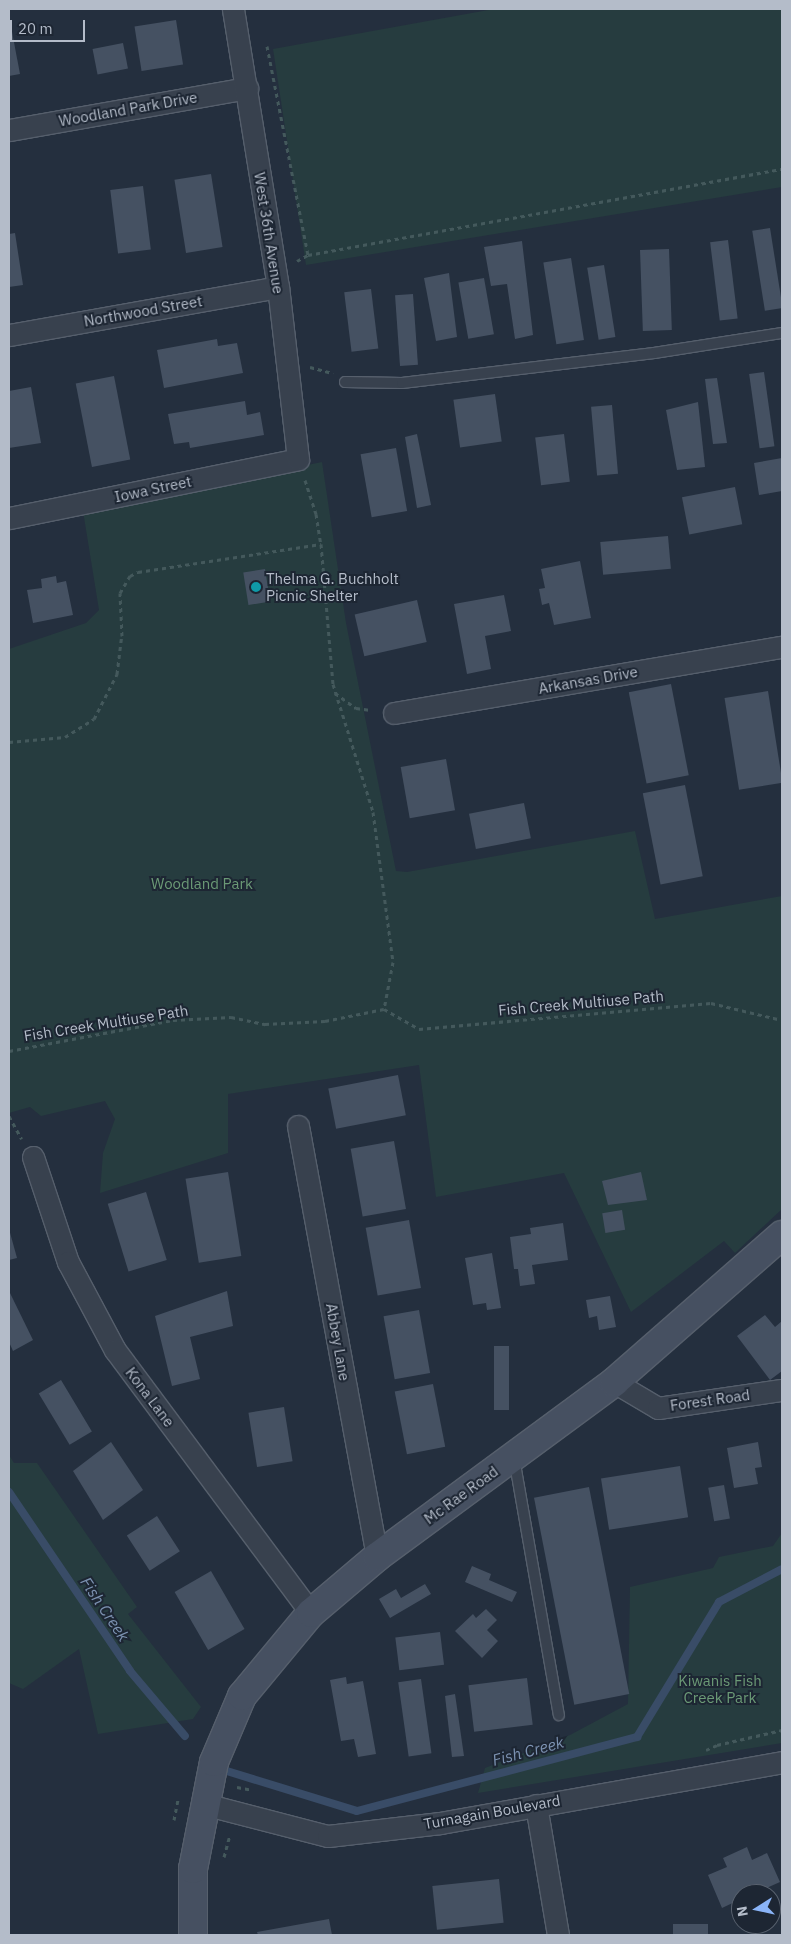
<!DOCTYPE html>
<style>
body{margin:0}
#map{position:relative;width:791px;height:1944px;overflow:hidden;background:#242f3e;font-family:"IBM Plex Sans",sans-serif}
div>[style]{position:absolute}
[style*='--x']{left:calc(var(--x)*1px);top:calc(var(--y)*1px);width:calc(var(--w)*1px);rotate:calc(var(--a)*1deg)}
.green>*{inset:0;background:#263c3f}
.stream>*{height:8px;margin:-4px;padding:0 4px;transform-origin:4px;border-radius:4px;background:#394c67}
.building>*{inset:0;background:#455162;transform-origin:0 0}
.path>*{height:3px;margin-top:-1.5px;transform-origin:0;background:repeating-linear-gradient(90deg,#44595c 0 4px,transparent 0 8px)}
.roads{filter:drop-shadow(1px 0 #565f6c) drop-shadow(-1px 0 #565f6c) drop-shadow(0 1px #565f6c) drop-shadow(0 -1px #565f6c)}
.lane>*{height:10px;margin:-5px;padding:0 5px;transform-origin:5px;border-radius:5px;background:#38414e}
.street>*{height:21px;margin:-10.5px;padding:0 10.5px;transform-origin:10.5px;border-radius:10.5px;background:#38414e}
.secondary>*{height:28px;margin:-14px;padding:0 14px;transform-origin:14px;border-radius:14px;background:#465061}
.dots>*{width:14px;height:14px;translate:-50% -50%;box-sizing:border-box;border:2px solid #1d2633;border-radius:50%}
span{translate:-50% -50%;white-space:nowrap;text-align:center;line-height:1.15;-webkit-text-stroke:4px #1d2633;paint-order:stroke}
.street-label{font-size:15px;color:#b4bcc9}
.poi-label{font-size:15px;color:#b4bcc9}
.left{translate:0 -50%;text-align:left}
.park-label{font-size:15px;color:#6b9a76}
.water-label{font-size:16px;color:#7c92b1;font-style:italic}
.frame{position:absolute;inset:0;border:10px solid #b4bcc9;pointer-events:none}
.north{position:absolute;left:731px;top:1884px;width:50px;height:50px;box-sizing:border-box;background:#1d2633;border:1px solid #59626f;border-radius:50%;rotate:260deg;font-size:14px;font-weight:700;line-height:20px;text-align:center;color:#b4bcc9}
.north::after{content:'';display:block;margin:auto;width:18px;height:22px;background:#8ab4f8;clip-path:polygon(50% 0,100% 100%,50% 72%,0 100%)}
.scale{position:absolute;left:10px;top:20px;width:75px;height:22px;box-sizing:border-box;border:2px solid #b4bcc9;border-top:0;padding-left:6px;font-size:15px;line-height:18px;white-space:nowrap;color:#b4bcc9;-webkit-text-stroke:4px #1d2633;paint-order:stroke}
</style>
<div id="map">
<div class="green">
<i style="clip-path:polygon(494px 9px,782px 9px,782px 187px,306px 265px,273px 49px)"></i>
<i style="clip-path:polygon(322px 462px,346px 623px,396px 871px,407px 872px,635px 831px,655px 919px,782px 896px,782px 1209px,735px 1253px,724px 1241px,631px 1312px,564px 1173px,436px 1197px,419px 1065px,228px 1094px,228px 1153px,100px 1193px,103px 1153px,115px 1119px,105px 1101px,41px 1116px,30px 1107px,9px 1113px,9px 649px,86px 623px,99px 610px,83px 511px)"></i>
<i style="clip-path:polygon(9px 1455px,14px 1463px,37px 1463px,137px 1607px,128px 1614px,201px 1707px,193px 1719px,98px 1734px,79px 1649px,23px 1689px,9px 1683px)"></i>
<i style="clip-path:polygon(782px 1533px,782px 1743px,478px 1793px,485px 1768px,570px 1735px,628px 1704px,630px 1587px,713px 1568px,719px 1557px,773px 1546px)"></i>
</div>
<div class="stream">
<i style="--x:9;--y:1492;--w:216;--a:55.9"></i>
<i style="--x:130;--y:1671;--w:85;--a:49.8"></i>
<i style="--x:217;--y:1768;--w:146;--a:17.1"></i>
<i style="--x:357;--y:1811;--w:290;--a:-14.8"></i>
<i style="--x:637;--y:1737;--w:158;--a:-58.7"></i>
<i style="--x:719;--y:1602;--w:71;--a:-27.6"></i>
</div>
<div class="building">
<i style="clip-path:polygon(9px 16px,20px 74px,9px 76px)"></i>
<i style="left:176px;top:20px;width:45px;height:42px;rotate:81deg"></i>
<i style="left:123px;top:43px;width:26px;height:31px;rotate:79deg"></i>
<i style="left:211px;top:174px;width:74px;height:37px;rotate:81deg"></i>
<i style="left:143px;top:186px;width:64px;height:33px;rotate:83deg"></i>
<i style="left:770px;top:228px;width:81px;height:18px;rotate:81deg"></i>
<i style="clip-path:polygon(15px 233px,23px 285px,9px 287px,9px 234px)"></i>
<i style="left:728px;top:240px;width:79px;height:18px;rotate:83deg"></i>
<i style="clip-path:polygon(522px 241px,533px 335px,515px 339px,507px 284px,491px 286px,484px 247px)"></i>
<i style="left:669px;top:249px;width:81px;height:29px;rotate:88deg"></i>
<i style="left:571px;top:258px;width:83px;height:28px;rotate:81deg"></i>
<i style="left:604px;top:265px;width:73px;height:17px;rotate:81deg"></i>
<i style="clip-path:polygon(449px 273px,457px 337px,436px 341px,424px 278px)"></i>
<i style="left:484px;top:278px;width:57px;height:26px;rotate:80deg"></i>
<i style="left:371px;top:289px;width:60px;height:27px;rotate:83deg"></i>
<i style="left:413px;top:294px;width:71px;height:18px;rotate:86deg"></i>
<i style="clip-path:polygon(217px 339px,218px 346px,237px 343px,243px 373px,164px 388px,157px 350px)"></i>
<i style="left:764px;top:372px;width:75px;height:15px;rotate:82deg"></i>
<i style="left:114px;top:376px;width:85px;height:39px;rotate:79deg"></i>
<i style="clip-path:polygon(717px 378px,727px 443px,713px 444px,705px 379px)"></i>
<i style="clip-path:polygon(31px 387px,41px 443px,9px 448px,9px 391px)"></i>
<i style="left:495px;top:394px;width:48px;height:42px;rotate:82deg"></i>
<i style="clip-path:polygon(245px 401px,247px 415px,260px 412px,264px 435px,190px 448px,189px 442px,174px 444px,168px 414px)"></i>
<i style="clip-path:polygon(698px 402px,705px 467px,677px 470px,666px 410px)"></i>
<i style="left:612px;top:405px;width:69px;height:21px;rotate:85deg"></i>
<i style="clip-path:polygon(417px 434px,431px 505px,417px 508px,405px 437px)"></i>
<i style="left:564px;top:434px;width:48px;height:29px;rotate:83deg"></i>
<i style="left:396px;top:448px;width:64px;height:36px;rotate:80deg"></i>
<i style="clip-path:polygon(782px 458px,782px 491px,759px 495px,754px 463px)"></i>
<i style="left:735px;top:487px;width:38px;height:54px;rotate:79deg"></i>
<i style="left:668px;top:536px;width:33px;height:68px;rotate:85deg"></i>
<i style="clip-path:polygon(580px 561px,591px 618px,554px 625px,549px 603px,542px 605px,539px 589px,545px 588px,541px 569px)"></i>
<i style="left:265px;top:569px;width:33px;height:22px;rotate:81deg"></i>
<i style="clip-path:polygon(56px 576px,57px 583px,66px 581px,73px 615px,33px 623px,27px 590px,42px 588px,41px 579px)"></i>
<i style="clip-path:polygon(504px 595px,511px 631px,485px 636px,491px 669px,467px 674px,454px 604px)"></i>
<i style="left:417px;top:600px;width:43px;height:64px;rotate:77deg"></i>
<i style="left:671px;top:684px;width:93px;height:43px;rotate:79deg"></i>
<i style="left:768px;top:691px;width:93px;height:44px;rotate:81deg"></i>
<i style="left:446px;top:759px;width:52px;height:46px;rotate:80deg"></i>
<i style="left:685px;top:785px;width:93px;height:43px;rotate:79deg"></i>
<i style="left:524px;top:803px;width:36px;height:56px;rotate:79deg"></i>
<i style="left:398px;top:1075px;width:41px;height:71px;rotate:79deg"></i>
<i style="left:394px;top:1141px;width:69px;height:44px;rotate:80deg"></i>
<i style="left:228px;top:1172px;width:85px;height:43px;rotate:81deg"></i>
<i style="clip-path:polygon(641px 1172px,647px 1200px,608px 1205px,602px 1181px)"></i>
<i style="left:146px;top:1192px;width:71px;height:40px;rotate:73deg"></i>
<i style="left:622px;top:1210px;width:20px;height:20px;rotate:81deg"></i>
<i style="left:409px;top:1220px;width:69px;height:44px;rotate:80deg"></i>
<i style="clip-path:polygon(563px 1223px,568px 1260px,532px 1265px,535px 1284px,520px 1286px,518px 1269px,514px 1269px,510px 1237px,531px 1234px,530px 1228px)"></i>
<i style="clip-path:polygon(9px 1229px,17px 1258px,9px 1260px)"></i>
<i style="clip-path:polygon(492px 1253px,501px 1308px,487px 1310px,486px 1303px,473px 1305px,465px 1258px)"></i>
<i style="clip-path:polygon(9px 1291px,33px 1340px,13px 1351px,9px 1342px)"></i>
<i style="clip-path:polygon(227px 1291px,233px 1326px,190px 1337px,200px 1379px,172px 1386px,155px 1316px)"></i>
<i style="clip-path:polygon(610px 1296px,616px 1327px,599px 1330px,597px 1316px,589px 1318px,586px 1300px)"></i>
<i style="left:419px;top:1310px;width:64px;height:36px;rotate:80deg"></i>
<i style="clip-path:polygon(765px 1315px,775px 1327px,782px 1321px,782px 1371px,770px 1380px,737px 1336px)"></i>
<i style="left:494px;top:1346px;width:15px;height:64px"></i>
<i style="left:61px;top:1380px;width:60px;height:26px;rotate:59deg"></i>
<i style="left:433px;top:1384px;width:64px;height:39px;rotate:79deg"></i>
<i style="left:284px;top:1407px;width:55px;height:36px;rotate:81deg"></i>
<i style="clip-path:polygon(111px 1442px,143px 1490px,103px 1520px,73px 1471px)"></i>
<i style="clip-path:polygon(758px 1442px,762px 1467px,755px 1468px,758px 1484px,734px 1488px,727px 1448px)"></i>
<i style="left:680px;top:1466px;width:52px;height:80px;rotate:81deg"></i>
<i style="left:724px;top:1485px;width:34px;height:16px;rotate:80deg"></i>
<i style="left:589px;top:1487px;width:211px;height:56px;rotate:79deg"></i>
<i style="left:157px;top:1516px;width:42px;height:36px;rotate:57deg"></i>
<i style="clip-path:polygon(472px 1566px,491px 1574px,489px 1580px,517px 1592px,512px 1602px,465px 1582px)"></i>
<i style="left:211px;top:1571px;width:67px;height:42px;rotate:60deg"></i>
<i style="clip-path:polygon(425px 1584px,431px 1594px,390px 1618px,379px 1599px,396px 1589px,401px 1598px)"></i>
<i style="clip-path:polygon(486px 1609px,497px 1620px,487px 1630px,498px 1641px,482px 1658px,455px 1631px,473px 1614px,476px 1618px)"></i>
<i style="left:440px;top:1632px;width:33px;height:45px;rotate:83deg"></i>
<i style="clip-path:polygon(346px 1677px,347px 1684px,363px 1681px,376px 1754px,358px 1757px,354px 1739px,341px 1741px,330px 1680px)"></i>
<i style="left:527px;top:1678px;width:47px;height:59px;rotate:83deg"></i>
<i style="left:421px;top:1679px;width:75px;height:23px;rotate:82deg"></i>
<i style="clip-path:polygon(455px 1694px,464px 1756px,452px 1757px,445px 1696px)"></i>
<i style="clip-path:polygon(747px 1847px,752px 1860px,767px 1853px,780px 1882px,753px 1894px,741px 1894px,741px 1899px,722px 1908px,708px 1875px,727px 1867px,723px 1858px)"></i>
<i style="left:499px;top:1879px;width:44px;height:67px;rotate:84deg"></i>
<i style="clip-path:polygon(329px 1919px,332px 1935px,258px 1935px,257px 1932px)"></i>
<i style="left:708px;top:1924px;width:11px;height:35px;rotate:90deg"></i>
</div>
<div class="path">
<i style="--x:267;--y:46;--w:213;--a:78.9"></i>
<i style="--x:297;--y:261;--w:13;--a:-29"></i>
<i style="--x:308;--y:255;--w:482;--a:-10.3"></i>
<i style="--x:310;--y:367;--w:24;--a:15"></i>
<i style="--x:305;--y:480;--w:36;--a:72"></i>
<i style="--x:316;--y:514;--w:30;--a:81"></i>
<i style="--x:321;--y:544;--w:141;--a:85.1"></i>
<i style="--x:333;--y:684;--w:134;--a:72.6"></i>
<i style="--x:373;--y:812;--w:151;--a:82.4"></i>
<i style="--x:393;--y:962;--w:48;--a:100.8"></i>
<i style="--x:335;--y:693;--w:26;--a:36"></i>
<i style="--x:356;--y:708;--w:15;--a:8"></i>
<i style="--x:9;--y:742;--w:56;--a:-5.1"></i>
<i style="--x:65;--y:737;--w:34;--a:-32"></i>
<i style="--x:94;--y:719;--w:51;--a:-62.9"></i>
<i style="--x:117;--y:674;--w:38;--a:-83"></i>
<i style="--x:122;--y:636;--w:43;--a:-92.7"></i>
<i style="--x:120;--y:593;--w:20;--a:-60"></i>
<i style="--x:130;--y:576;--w:9;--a:-27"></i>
<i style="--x:138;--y:572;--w:185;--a:-8.7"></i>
<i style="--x:9;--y:1051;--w:167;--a:-10.7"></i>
<i style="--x:173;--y:1020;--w:58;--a:-3"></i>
<i style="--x:231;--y:1017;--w:35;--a:12"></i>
<i style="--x:265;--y:1024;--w:60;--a:-2.9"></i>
<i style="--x:325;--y:1021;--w:60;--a:-11.5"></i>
<i style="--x:384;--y:1009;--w:40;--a:29.7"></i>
<i style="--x:419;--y:1029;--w:293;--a:-5.1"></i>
<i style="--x:711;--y:1003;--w:73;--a:13.5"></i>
<i style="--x:9;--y:1116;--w:26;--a:61"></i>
<i style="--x:706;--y:1750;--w:12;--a:-24"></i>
<i style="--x:717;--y:1745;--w:67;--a:-13"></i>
<i style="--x:237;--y:1787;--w:16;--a:11"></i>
<i style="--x:174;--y:1820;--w:21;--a:-79"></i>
<i style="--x:224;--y:1857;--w:23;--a:-75"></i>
</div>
<div class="roads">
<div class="lane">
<i style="--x:345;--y:382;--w:57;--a:1"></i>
<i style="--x:402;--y:383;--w:254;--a:-6.8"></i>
<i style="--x:654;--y:353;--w:130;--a:-8.9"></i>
<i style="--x:514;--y:1458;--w:261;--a:80.1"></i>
</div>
<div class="street">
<i style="--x:9;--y:130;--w:242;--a:-10"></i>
<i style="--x:9;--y:335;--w:273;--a:-10.1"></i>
<i style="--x:9;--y:518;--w:295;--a:-11.5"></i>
<i style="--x:298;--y:459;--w:173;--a:-96.6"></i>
<i style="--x:278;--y:287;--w:282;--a:-99.2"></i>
<i style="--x:394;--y:713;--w:394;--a:-9.7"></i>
<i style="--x:298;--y:1126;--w:438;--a:79.6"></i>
<i style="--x:33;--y:1157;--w:111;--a:71.6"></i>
<i style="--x:68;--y:1262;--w:100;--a:61.9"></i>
<i style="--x:115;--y:1350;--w:328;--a:53.3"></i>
<i style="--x:614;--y:1382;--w:51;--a:30.6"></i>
<i style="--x:658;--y:1408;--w:125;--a:-8.3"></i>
<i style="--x:204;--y:1804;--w:128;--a:14.5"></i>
<i style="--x:328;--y:1836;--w:113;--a:-6.6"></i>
<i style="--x:440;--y:1823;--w:347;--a:-10.1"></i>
<i style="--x:536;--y:1805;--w:132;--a:80.4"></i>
</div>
<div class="secondary">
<i style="--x:193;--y:1935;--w:66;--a:-90"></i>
<i style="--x:193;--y:1869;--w:109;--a:-78.9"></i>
<i style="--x:214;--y:1762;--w:72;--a:-67"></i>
<i style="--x:242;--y:1696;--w:108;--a:-50.3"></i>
<i style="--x:311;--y:1613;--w:87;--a:-40.3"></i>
<i style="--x:377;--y:1557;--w:295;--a:-36.4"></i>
<i style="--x:614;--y:1382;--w:223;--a:-41.2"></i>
</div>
</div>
<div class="dots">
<i style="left:256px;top:587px;background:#0f9aa8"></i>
</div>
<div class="street-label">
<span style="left:128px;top:109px;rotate:-10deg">Woodland Park Drive</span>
<span style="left:269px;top:233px;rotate:81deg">West 36th Avenue</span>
<span style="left:143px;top:311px;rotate:-10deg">Northwood Street</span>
<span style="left:153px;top:489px;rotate:-12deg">Iowa Street</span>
<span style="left:588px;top:680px;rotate:-10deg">Arkansas Drive</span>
<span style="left:581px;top:1003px;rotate:-5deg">Fish Creek Multiuse Path</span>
<span style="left:106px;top:1023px;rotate:-9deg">Fish Creek Multiuse Path</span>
<span style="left:338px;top:1342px;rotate:80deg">Abbey Lane</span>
<span style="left:150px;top:1397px;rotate:53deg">Kona Lane</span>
<span style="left:710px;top:1400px;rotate:-8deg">Forest Road</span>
<span style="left:461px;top:1495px;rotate:-36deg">Mc Rae Road</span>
<span style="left:492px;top:1812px;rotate:-10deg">Turnagain Boulevard</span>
</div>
<div class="poi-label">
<span class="left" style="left:266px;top:587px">Thelma G. Buchholt<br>Picnic Shelter</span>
</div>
<div class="park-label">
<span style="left:202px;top:884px">Woodland Park</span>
<span style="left:720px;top:1689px">Kiwanis Fish<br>Creek Park</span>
</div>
<div class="water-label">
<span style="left:105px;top:1609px;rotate:56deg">Fish Creek</span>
<span style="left:528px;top:1751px;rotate:-15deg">Fish Creek</span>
</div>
<div class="frame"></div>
<div class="north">N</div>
<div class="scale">20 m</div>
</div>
